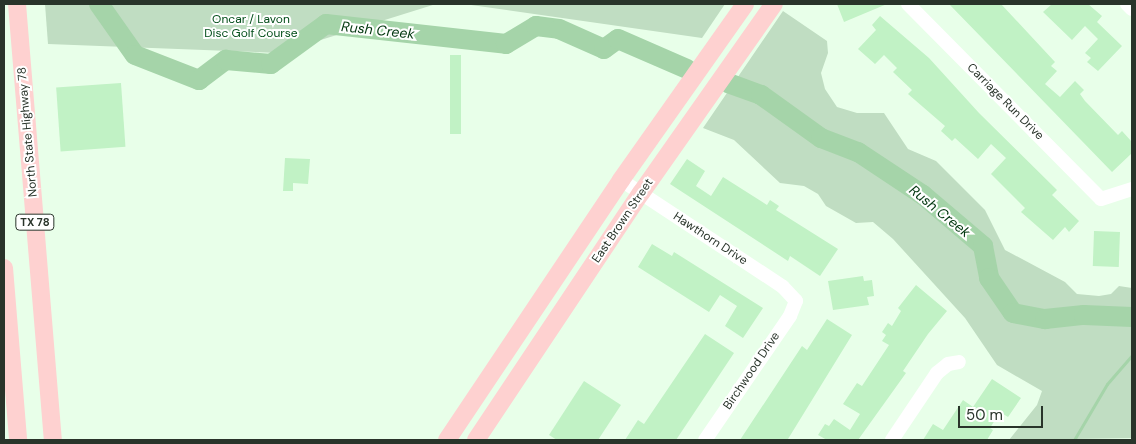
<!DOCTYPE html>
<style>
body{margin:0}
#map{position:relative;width:1136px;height:444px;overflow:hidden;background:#e8ffe9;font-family:"DM Sans",sans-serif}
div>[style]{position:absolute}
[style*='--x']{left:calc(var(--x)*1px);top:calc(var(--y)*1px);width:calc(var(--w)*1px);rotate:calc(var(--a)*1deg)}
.green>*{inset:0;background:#c0ddc2}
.stream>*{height:3px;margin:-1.5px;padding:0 1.5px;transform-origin:1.5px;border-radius:1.5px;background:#a5d4a9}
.river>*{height:20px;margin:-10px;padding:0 10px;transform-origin:10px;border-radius:10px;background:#a5d4a9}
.building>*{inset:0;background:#c1f2c5;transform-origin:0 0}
.minor>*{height:14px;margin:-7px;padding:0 7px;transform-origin:7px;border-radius:7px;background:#fff}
.major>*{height:18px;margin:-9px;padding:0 9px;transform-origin:9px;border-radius:9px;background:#fed1d0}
span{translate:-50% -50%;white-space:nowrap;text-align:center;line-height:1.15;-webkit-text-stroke:4px #fff;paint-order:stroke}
.shield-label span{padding:1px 4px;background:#fff;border:1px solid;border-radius:4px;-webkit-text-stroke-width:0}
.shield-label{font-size:11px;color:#29342a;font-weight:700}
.park-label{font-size:12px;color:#004d18}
.street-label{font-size:12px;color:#29342a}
.water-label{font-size:14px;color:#00360e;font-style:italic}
.frame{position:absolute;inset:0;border:5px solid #29342a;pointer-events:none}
.scale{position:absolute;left:958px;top:406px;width:85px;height:22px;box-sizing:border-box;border:2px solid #29342a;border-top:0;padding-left:6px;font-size:15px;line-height:18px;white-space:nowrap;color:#29342a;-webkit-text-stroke:4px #fff;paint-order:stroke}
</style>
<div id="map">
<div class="green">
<i style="clip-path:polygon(45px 4px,436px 4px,279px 53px,48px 44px)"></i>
<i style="clip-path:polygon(464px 4px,725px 4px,702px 38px)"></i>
<i style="clip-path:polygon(783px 11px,827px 41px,828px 53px,821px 73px,825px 89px,837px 107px,857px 113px,884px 113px,908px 149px,936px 161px,985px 210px,1005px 250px,1065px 282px,1077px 294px,1099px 296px,1111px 294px,1119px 286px,1132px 288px,1132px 438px,1009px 440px,1037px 405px,1042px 391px,997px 365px,965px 318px,893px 239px,873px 222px,856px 223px,826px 206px,818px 194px,804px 186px,780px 183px,734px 140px,703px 128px)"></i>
</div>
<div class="stream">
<i style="--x:1074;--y:440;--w:65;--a:-59.5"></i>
<i style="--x:1107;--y:384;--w:38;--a:-49"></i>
</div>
<div class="river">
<i style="--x:99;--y:4;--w:62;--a:54.8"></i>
<i style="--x:135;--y:55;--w:69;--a:21.3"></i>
<i style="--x:199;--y:80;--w:34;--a:-37"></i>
<i style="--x:226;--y:60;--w:45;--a:5.1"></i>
<i style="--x:271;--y:64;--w:68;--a:-36"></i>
<i style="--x:326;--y:24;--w:181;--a:6.3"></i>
<i style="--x:506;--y:44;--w:35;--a:-31"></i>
<i style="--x:536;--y:26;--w:23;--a:7"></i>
<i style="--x:559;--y:29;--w:49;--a:24"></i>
<i style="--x:604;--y:49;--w:17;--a:-36"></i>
<i style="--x:618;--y:39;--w:75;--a:23.5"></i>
<i style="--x:728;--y:83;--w:35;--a:20"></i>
<i style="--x:761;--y:95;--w:74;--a:35.6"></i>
<i style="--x:821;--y:138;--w:40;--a:21"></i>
<i style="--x:858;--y:152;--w:78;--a:33.5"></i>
<i style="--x:923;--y:195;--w:79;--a:40.4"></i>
<i style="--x:983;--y:246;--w:33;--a:79"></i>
<i style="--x:989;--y:278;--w:42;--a:55.6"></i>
<i style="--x:1013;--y:313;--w:33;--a:11"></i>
<i style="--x:1045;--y:319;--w:39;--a:-6"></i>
<i style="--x:1084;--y:315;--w:48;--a:2.4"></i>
</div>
<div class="building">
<i style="clip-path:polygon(837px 4px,887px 4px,844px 22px)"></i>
<i style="clip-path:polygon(949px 4px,1001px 4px,1055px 62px,1051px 66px,1057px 71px,1045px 84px,1060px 97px,1075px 81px,1084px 90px,1080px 94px,1085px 101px,1118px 135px,1122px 131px,1132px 142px,1132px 153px,1112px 172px)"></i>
<i style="clip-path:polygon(1052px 4px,1088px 4px,1102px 16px,1097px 22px,1122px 46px,1098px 71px,1087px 62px,1091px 58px,1085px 53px,1098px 39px,1085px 26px,1072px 40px,1043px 12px)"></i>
<i style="clip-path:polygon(880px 16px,929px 58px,979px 113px,1057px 190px,1052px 195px,1079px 221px,1069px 232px,1065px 227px,1053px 240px,1021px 212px,1025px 208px,991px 174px,1006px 158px,991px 144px,978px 159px,955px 138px,952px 141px,941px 131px,945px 126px,908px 94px,912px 90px,893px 72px,897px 68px,884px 55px,875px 64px,858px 49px,876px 30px,872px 25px)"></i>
<i style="left:450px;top:55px;width:11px;height:79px"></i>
<i style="left:121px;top:83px;width:64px;height:65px;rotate:86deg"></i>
<i style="clip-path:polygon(285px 158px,310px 159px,308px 184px,293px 183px,293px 191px,283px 191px)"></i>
<i style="clip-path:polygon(687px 159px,705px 171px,696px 186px,711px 196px,723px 177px,767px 205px,770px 200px,779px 206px,776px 210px,838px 249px,820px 276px,790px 256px,788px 261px,670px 184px)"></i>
<i style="left:1094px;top:231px;width:26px;height:35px;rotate:2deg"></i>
<i style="clip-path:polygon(652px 244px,672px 256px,674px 252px,763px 308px,743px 338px,725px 326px,737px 306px,720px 295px,709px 312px,638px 267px)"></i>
<i style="clip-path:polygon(863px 276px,864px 281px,872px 280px,874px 296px,867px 297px,869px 305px,833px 310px,828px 281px)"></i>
<i style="clip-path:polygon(916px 285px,947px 311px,928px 334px,903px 371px,906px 373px,858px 440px,827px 440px,818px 435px,825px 424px,829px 426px,834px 419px,850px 430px,860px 414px,843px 404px,857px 383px,862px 386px,889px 345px,882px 341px,886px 335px,882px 332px,888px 323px,892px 326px,901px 311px,898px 308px)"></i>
<i style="clip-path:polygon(827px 319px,852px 335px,788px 439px,740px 440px,802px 346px,807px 350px)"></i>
<i style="clip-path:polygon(705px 334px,734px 353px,676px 440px,625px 440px,638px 420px,644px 424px)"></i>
<i style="clip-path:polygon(992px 379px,1021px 398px,1008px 417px,1000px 412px,990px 428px,993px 430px,987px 440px,923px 440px,933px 424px,943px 430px,963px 400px,973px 407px)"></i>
<i style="clip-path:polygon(584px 381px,621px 405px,598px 440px,557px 440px,549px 435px)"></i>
</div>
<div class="minor">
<i style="--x:908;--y:4;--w:274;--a:45.3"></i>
<i style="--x:1101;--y:199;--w:33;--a:-18"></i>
<i style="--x:1127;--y:4;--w:7;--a:45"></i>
<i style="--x:621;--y:180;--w:194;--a:33.4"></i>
<i style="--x:783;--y:287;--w:19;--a:47"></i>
<i style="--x:796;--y:301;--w:16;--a:112"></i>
<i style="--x:790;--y:316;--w:150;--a:124.4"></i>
<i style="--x:892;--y:440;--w:81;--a:-56.1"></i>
<i style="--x:937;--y:373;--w:14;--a:-39"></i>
<i style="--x:948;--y:364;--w:11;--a:-10"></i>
</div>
<div class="major">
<i style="--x:17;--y:4;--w:437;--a:85.3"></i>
<i style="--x:4;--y:268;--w:173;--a:85.3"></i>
<i style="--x:447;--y:440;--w:313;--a:-56.2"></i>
<i style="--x:621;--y:180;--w:215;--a:-54.8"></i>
<i style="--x:476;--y:440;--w:297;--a:-56.3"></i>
<i style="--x:641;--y:193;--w:231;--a:-54.9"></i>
</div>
<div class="shield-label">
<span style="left:35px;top:222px">TX 78</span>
</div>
<div class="park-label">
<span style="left:251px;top:27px">Oncar / Lavon<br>Disc Golf Course</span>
</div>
<div class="street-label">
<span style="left:1005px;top:102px;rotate:45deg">Carriage Run Drive</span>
<span style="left:28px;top:132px;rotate:-95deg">North State Highway 78</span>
<span style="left:623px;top:221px;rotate:-56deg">East Brown Street</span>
<span style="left:710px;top:239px;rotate:33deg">Hawthorn Drive</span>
<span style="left:752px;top:371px;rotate:-56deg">Birchwood Drive</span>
</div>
<div class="water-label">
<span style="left:378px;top:30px;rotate:6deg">Rush Creek</span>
<span style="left:940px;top:211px;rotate:39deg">Rush Creek</span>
</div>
<div class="frame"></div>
<div class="scale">50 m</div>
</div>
